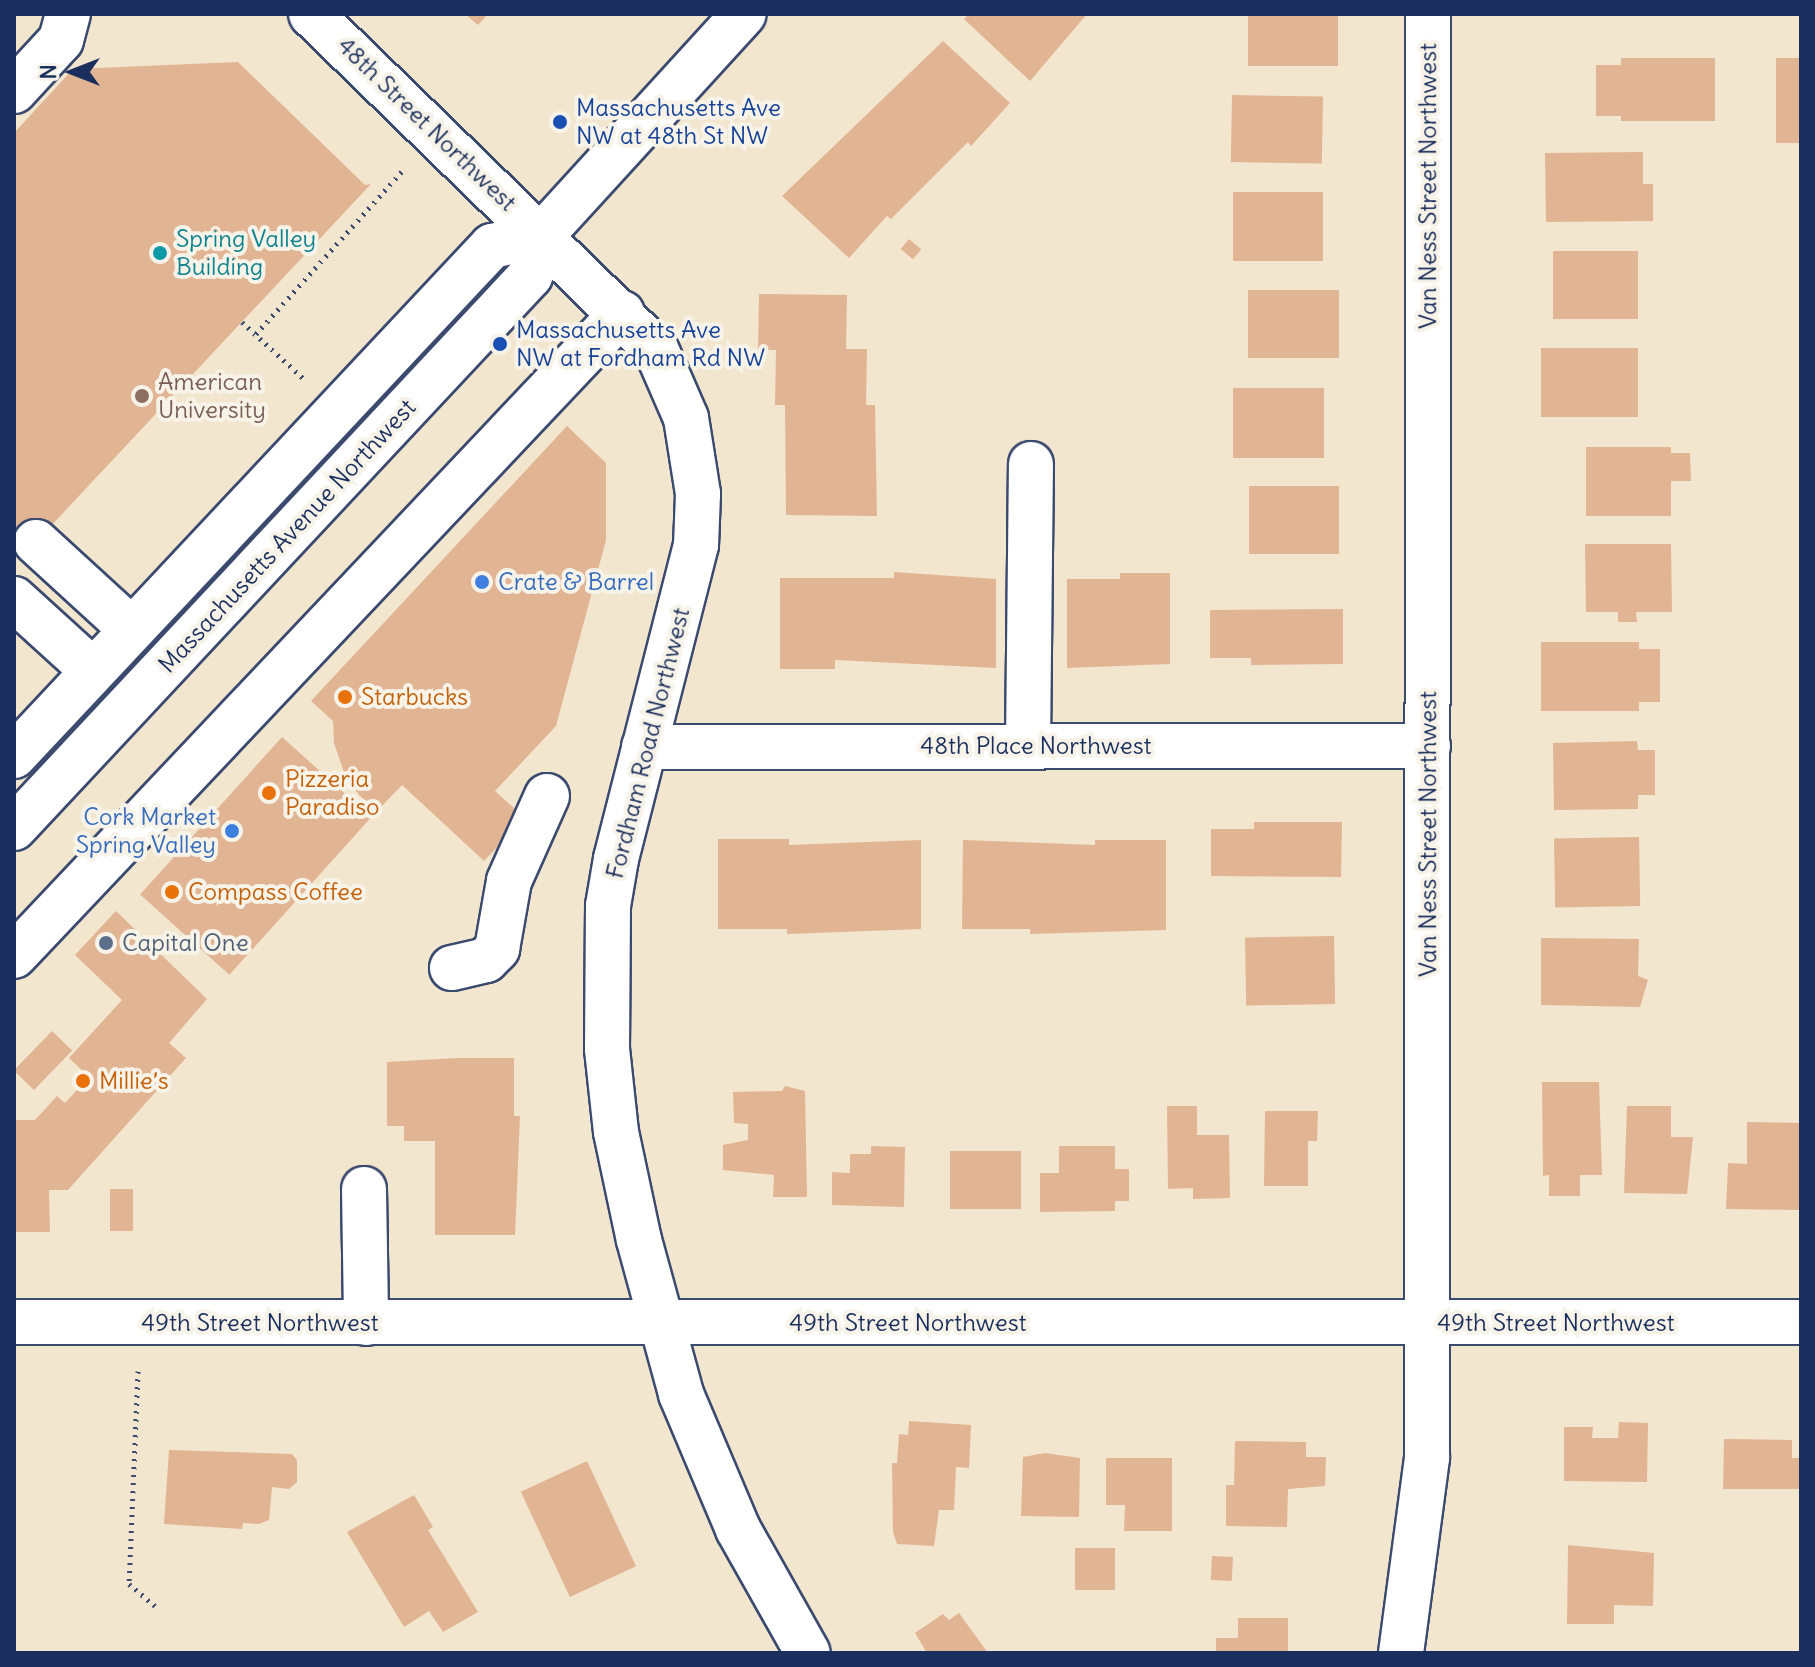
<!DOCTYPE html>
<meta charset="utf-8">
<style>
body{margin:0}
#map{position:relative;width:1815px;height:1667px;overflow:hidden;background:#f3e6cf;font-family:Delius,sans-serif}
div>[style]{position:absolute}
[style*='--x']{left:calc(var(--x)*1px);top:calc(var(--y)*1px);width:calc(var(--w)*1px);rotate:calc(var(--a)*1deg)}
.building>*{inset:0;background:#e1b493;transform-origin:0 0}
.path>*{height:5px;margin-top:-2.5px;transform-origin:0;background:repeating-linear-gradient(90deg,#3b4a6f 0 2px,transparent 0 8px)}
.roads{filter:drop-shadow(2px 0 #3b4a6f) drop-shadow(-2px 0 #3b4a6f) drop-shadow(0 2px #3b4a6f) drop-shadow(0 -2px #3b4a6f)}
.minor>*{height:44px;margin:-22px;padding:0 22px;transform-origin:22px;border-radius:22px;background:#fff}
.major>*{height:44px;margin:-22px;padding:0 22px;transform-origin:22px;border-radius:22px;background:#fff}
.dots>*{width:22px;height:22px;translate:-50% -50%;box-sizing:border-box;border:4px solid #f7f3e8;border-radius:50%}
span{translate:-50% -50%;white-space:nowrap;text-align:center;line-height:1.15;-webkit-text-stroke:8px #f7f3e8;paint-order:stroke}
.transit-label{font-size:24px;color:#164399}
.left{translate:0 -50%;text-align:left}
.street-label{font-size:24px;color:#1b2f5e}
.culture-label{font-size:24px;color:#0d838f}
.education-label{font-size:24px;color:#785e54}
.shop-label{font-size:24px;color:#366cbe}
.right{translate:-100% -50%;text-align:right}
.food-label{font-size:24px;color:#c56008}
.service-label{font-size:24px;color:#4e5e75}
.frame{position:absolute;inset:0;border:16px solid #1b2f5e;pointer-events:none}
.north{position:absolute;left:32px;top:32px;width:80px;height:80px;-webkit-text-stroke:6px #f7f3e8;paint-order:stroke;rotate:270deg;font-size:22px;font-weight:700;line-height:32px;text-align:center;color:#1b2f5e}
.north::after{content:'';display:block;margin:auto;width:28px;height:36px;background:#1b2f5e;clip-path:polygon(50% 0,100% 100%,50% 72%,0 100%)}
</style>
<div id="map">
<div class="building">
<i style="clip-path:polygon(465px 14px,488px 14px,478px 25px)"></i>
<i style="clip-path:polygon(969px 14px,1087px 14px,1030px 81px,964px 19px)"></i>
<i style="left:1248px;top:14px;width:90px;height:52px"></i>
<i style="clip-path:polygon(943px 41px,1010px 103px,971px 146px,968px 142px,891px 219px,887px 216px,849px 258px,782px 196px)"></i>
<i style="clip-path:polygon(1621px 58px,1715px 58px,1715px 121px,1621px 121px,1621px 116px,1596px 116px,1596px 65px,1621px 65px)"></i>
<i style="left:1776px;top:58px;width:25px;height:85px"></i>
<i style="clip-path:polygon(238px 62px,365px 185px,371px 184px,19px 560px,14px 555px,14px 133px,73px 69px)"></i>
<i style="left:1232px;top:95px;width:91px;height:67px;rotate:1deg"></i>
<i style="clip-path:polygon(1643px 152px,1643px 184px,1653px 184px,1653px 221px,1546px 222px,1545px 153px)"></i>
<i style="left:1233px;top:192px;width:90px;height:69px"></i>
<i style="left:909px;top:239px;width:16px;height:13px;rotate:40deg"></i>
<i style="left:1638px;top:251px;width:68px;height:85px;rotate:90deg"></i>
<i style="left:1248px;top:290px;width:91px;height:68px"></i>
<i style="clip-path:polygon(759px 294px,847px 295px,846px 349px,867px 349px,866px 405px,875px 405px,877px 516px,786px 515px,785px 405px,775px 405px,776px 350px,758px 350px)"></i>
<i style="left:1638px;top:348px;width:69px;height:97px;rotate:90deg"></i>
<i style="left:1233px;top:388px;width:91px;height:70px"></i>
<i style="clip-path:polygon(567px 426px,606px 463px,606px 540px,556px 726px,495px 791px,525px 818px,484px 861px,402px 785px,378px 810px,361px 797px,346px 778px,334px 743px,333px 721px,311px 701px)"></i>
<i style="clip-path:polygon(1586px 447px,1671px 447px,1671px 453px,1690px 453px,1691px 481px,1671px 481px,1671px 516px,1586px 516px)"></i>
<i style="left:1249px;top:486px;width:90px;height:68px"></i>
<i style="clip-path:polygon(1585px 544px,1671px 544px,1672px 612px,1636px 612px,1637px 622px,1618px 622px,1618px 612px,1586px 612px)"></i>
<i style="clip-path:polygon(894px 572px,996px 579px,996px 668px,835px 660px,835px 669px,780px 669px,780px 578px,894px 578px)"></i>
<i style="clip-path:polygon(1120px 573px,1170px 573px,1170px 664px,1067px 668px,1067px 579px,1120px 579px)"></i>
<i style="clip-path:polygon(1343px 609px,1343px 664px,1251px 665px,1251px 658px,1210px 658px,1210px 610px)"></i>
<i style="clip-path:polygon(1541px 642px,1639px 642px,1639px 649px,1660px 649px,1660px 702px,1639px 702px,1639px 711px,1541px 711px)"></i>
<i style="left:282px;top:737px;width:120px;height:212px;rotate:42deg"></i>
<i style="clip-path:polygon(1637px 741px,1638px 750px,1655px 750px,1655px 795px,1638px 795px,1638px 809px,1554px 810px,1553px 743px)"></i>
<i style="clip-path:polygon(1254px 822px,1342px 822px,1341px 877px,1211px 876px,1211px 829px,1254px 829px)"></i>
<i style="left:1639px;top:837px;width:69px;height:85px;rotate:89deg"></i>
<i style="clip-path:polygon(718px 839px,789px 839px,789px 845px,921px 840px,921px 929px,787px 934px,787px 929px,718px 929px)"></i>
<i style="clip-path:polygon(963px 840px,1095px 845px,1095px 840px,1166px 840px,1166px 930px,1030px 934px,1030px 929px,962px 929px)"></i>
<i style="clip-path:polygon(116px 911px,207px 999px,169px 1043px,186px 1058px,68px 1190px,49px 1190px,50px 1232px,14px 1232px,14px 1120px,35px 1120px,57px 1096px,65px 1103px,89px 1077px,69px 1058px,122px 1000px,75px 955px)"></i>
<i style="left:1334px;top:936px;width:68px;height:89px;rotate:89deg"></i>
<i style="clip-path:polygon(1541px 938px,1639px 939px,1638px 976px,1648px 980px,1640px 1007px,1541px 1005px)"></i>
<i style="left:52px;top:1031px;width:28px;height:55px;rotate:44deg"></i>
<i style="clip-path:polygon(457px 1058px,514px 1058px,514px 1116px,520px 1116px,515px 1235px,435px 1235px,435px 1141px,404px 1141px,404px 1126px,387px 1126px,387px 1062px)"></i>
<i style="clip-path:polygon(1542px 1082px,1599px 1082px,1602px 1175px,1580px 1175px,1580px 1196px,1549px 1196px,1549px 1175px,1543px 1176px)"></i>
<i style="clip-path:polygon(785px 1086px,805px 1091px,807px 1197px,773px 1197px,774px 1175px,723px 1170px,723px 1145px,748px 1140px,748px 1124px,734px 1123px,733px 1092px,782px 1091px)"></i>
<i style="clip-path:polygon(1167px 1106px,1197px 1106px,1197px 1135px,1229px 1135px,1230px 1198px,1193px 1199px,1193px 1188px,1168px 1189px)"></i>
<i style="clip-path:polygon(1627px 1106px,1671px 1106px,1671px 1137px,1693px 1137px,1687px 1194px,1624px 1193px)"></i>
<i style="clip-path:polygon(1265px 1111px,1318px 1111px,1317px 1141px,1308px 1141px,1308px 1186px,1264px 1186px)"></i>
<i style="clip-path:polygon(1747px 1122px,1801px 1123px,1801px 1210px,1726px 1209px,1728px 1163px,1747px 1164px)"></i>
<i style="clip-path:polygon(871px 1146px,905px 1147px,904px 1207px,832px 1205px,832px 1172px,850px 1173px,850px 1154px,871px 1154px)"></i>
<i style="clip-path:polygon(1059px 1146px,1115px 1146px,1115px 1169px,1129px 1169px,1129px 1201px,1115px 1201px,1115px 1211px,1040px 1212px,1040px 1173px,1059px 1173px)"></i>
<i style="left:950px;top:1151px;width:71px;height:58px"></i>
<i style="left:110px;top:1189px;width:23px;height:42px"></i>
<i style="clip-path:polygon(909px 1421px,971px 1425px,969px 1468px,956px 1467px,954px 1510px,939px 1510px,934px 1546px,897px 1544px,893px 1532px,892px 1463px,897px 1463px,899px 1434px,908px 1435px)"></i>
<i style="clip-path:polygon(1619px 1422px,1648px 1423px,1647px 1482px,1564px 1481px,1564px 1427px,1593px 1427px,1592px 1438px,1618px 1438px)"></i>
<i style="clip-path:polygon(1724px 1439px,1792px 1440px,1792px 1458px,1801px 1458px,1801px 1489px,1723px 1489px)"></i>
<i style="clip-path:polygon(1235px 1441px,1306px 1442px,1306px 1457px,1326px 1457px,1325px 1486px,1288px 1489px,1287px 1527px,1226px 1526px,1226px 1485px,1234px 1485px)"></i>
<i style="clip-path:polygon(169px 1450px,292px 1454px,297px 1460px,297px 1482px,289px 1489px,272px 1487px,269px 1520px,259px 1524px,243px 1523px,242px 1529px,164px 1524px)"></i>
<i style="clip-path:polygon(1045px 1453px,1080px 1458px,1079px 1517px,1021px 1516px,1023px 1457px)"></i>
<i style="clip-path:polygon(1106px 1458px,1172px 1458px,1172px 1531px,1124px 1531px,1125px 1505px,1106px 1505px)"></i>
<i style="left:587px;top:1461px;width:116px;height:73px;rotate:65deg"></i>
<i style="clip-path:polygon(414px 1495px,433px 1527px,428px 1530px,478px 1612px,443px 1632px,429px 1611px,404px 1627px,347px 1532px)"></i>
<i style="clip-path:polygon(1568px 1545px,1654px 1553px,1653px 1606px,1614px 1605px,1614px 1624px,1567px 1624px)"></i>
<i style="left:1075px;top:1548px;width:40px;height:42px"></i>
<i style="left:1212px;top:1556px;width:21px;height:24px;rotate:3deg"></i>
<i style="clip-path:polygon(959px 1613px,988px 1653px,927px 1653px,915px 1633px,943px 1614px,949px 1620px)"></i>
<i style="clip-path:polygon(1238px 1618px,1288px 1618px,1288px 1653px,1216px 1653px,1216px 1638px,1238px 1638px)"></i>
</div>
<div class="path">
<i style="--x:242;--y:322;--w:83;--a:42.6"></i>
<i style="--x:256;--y:334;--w:219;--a:-48.1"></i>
<i style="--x:138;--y:1371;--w:213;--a:92.4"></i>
<i style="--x:129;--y:1584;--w:34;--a:40"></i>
</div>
<div class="roads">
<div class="minor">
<i style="--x:311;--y:14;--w:481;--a:44.2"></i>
<i style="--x:656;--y:349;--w:75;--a:66.5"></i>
<i style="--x:686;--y:418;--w:77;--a:81"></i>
<i style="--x:698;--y:494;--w:51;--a:92.2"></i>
<i style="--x:696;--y:545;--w:324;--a:104.3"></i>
<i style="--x:616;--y:859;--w:48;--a:99.7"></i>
<i style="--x:608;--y:906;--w:143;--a:90.4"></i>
<i style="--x:607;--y:1049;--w:83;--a:83.8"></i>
<i style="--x:616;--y:1132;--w:110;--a:78"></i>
<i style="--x:639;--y:1240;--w:160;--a:74.7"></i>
<i style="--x:681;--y:1394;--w:147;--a:67.1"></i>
<i style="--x:738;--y:1529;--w:142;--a:60.6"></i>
<i style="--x:14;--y:91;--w:69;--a:-47.3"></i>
<i style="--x:61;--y:40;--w:27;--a:-75"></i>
<i style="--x:36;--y:542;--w:127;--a:42.5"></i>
<i style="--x:14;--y:599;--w:104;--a:42.3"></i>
<i style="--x:1028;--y:746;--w:282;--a:-89.4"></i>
<i style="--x:644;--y:747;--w:784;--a:-0.07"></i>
<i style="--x:14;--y:956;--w:885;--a:-46.6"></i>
<i style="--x:452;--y:968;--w:35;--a:-13"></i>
<i style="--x:486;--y:960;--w:16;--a:-45"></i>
<i style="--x:497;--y:949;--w:69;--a:-80"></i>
<i style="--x:509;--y:881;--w:93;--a:-65.9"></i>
<i style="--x:364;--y:1189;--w:134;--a:89.1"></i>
<i style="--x:14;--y:1322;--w:1787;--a:0"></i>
<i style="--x:1401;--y:1653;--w:197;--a:-82.4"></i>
<i style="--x:1427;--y:1458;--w:1444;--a:-89.96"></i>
</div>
<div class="major">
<i style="--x:14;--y:756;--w:699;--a:-46.86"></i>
<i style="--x:492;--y:246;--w:51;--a:-12.4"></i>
<i style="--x:14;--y:828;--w:756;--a:-46.93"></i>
<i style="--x:530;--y:276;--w:43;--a:-73.7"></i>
<i style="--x:542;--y:235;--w:299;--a:-47.6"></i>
</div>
</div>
<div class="dots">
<i style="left:560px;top:122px;background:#1a4fb4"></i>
<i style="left:160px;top:253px;background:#0f9aa8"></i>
<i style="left:500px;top:344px;background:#1a4fb4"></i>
<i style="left:142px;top:396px;background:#8d6e63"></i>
<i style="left:482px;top:582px;background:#3f7fe0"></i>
<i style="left:345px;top:697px;background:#e8710a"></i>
<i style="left:269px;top:793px;background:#e8710a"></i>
<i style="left:232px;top:831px;background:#3f7fe0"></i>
<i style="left:172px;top:892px;background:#e8710a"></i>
<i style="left:106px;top:943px;background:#5c6f8a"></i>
<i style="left:83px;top:1081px;background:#e8710a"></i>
</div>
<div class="transit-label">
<span class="left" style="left:576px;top:122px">Massachusetts Ave<br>NW at 48th St NW</span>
<span class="left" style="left:516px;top:344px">Massachusetts Ave<br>NW at Fordham Rd NW</span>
</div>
<div class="street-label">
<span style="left:427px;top:124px;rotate:44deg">48th Street Northwest</span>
<span style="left:1428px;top:186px;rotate:-90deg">Van Ness Street Northwest</span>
<span style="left:287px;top:536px;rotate:-47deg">Massachusetts Avenue Northwest</span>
<span style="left:648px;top:743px;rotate:-76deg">Fordham Road Northwest</span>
<span style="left:1036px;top:746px">48th Place Northwest</span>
<span style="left:1428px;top:834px;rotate:-90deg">Van Ness Street Northwest</span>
<span style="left:260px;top:1323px">49th Street Northwest</span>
<span style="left:908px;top:1323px">49th Street Northwest</span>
<span style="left:1556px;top:1323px">49th Street Northwest</span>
</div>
<div class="culture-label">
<span class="left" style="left:176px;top:253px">Spring Valley<br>Building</span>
</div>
<div class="education-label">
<span class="left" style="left:158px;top:396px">American<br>University</span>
</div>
<div class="shop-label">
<span class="left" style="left:498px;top:582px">Crate &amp; Barrel</span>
<span class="right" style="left:216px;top:831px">Cork Market<br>Spring Valley</span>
</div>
<div class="food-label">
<span class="left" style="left:361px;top:697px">Starbucks</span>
<span class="left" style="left:285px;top:793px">Pizzeria<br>Paradiso</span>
<span class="left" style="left:188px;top:892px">Compass Coffee</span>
<span class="left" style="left:99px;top:1081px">Millie’s</span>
</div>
<div class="service-label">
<span class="left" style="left:122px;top:943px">Capital One</span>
</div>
<div class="frame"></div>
<div class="north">N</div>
</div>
